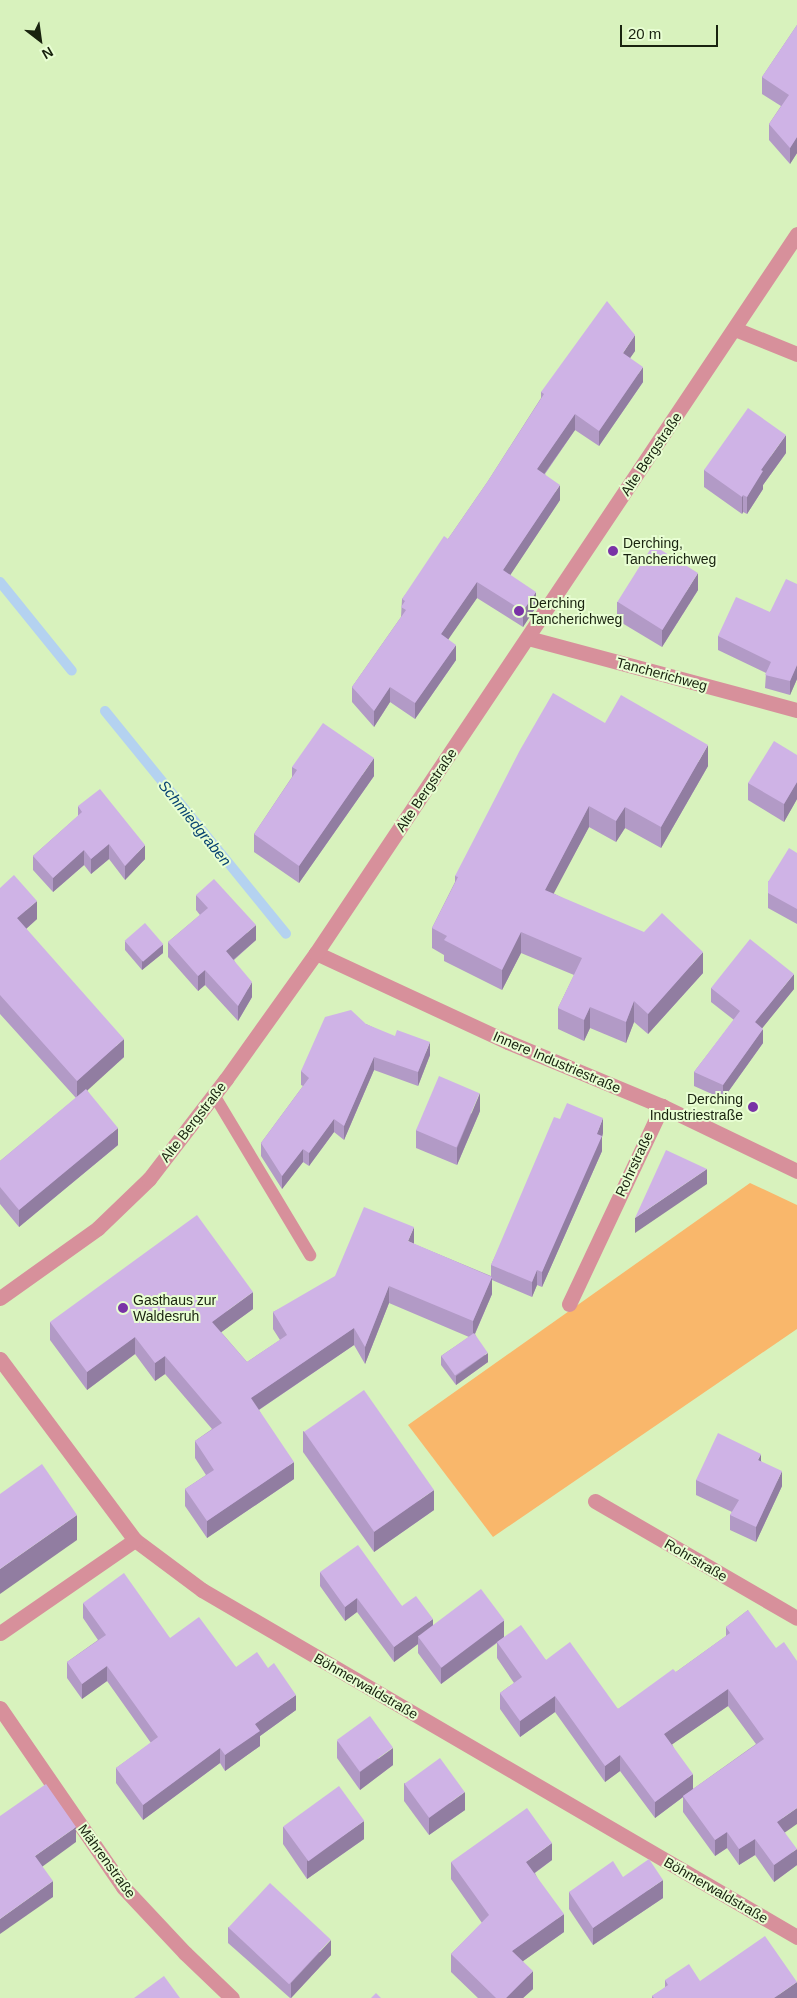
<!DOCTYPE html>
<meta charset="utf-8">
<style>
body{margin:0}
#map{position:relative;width:797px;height:1998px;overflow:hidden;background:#d8f2bd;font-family:Arial,sans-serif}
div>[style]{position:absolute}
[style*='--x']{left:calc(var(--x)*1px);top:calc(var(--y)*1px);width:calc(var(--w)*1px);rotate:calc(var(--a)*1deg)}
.green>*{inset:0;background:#f9b76b}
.stream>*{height:10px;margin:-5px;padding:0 5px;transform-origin:5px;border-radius:5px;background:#b4d2f0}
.service>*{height:12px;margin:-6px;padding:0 6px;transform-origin:6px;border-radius:6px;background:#d7909b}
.minor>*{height:15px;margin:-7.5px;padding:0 7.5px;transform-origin:7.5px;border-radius:7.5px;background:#d7909b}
.wall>*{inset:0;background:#b29ac6}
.shaded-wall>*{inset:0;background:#917da1}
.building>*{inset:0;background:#cfb3e6;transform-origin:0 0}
.dots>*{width:14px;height:14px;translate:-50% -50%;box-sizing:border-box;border:2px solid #e8fed3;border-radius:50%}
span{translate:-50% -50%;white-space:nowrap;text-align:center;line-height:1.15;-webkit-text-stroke:4px #e8fed3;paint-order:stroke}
.street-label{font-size:14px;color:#19230f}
.poi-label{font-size:14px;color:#19230f}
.left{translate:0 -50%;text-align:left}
.right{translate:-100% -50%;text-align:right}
.water-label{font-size:15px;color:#064271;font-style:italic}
.north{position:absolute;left:15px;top:15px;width:50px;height:50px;-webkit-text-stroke:4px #e8fed3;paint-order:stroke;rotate:150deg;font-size:14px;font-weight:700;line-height:20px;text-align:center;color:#19230f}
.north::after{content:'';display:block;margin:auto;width:18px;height:22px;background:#19230f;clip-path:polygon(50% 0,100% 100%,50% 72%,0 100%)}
.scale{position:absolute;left:620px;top:25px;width:98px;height:22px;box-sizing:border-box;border:2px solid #19230f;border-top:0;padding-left:6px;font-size:15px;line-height:18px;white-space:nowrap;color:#19230f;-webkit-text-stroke:4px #e8fed3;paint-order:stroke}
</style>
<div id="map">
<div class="green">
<i style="clip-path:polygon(750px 1183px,797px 1205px,797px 1329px,493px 1537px,408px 1425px)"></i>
</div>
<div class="stream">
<i style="--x:0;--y:582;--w:114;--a:51"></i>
<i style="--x:105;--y:711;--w:287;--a:50.9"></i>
</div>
<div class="service">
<i style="--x:214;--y:1095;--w:187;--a:59"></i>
</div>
<div class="minor">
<i style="--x:735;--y:329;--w:67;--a:22"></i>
<i style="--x:528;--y:638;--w:278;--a:15"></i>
<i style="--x:316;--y:953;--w:212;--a:24.9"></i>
<i style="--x:508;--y:1042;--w:167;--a:22.6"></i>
<i style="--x:662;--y:1106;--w:150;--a:25.7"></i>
<i style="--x:0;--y:1298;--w:120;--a:-35.5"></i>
<i style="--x:98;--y:1228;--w:71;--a:-43.9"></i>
<i style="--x:149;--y:1179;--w:126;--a:-52.4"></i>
<i style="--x:226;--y:1079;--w:155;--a:-54.5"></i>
<i style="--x:316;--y:953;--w:865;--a:-56.22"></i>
<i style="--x:569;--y:1304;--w:219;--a:-64.8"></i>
<i style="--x:0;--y:1359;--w:226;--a:53.3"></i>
<i style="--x:135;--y:1540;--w:84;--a:36.7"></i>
<i style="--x:202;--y:1590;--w:689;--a:30.25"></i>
<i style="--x:595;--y:1501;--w:233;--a:30.1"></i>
<i style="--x:0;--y:1633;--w:164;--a:-34.6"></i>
<i style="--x:0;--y:1708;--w:217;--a:55.5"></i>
<i style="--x:123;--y:1887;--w:91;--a:46.8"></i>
<i style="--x:185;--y:1953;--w:65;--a:43.8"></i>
</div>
<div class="wall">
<i style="clip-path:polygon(797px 25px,797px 153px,790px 164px,769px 140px,769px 124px,781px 106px,762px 94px,762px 77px)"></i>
<i style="clip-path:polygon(635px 351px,630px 358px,643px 382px,599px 446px,575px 430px,545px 474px,560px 500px,510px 575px,536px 607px,523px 627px,477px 598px,448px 639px,456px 660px,415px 719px,390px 702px,374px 727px,352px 702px,352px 687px,401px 617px,402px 599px,448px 539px,488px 481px,541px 398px,541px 392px)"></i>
<i style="clip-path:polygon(786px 453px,763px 485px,763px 489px,747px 514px,743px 512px,742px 514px,704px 487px,704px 470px)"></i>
<i style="clip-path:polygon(797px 584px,797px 679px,790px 695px,765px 688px,766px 673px,718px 650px,718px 636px,770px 612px)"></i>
<i style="clip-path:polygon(698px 590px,662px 647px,617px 620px,617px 602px)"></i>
<i style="clip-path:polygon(605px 723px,708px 766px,661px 848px,625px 828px,616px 842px,589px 827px,553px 893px,703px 973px,648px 1034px,634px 1022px,626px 1043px,590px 1028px,584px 1041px,558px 1029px,558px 1008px,574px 975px,521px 953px,502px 990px,444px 961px,444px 955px,432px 948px,432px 928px,455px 882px,455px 876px)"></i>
<i style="clip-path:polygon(797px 755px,797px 799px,784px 822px,748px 800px,748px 783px)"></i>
<i style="clip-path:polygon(292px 767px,374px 776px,299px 883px,254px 852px,254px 834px,292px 777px)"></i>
<i style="clip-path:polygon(78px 806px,145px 859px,125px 880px,109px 859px,91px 874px,84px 865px,53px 892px,33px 870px,33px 856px,78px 816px)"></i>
<i style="clip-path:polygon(797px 853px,797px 924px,768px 908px,768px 882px)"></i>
<i style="clip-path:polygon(0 888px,37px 919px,26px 929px,124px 1057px,87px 1090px,118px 1145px,19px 1227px,0 1204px,0 1161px,76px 1098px,0 1014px)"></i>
<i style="clip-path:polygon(196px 895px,256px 940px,234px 960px,252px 997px,238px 1021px,205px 985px,198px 991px,168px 957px,168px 942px,200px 915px,196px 910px)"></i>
<i style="clip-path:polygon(125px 941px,163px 953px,142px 970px,125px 950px)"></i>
<i style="clip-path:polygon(711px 988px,794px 989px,762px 1028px,763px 1043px,723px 1099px,694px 1086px,694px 1072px,734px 1020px,711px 1002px)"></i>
<i style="clip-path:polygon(366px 1024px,430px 1055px,418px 1086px,374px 1070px,344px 1140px,334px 1132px,309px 1166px,303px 1162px,282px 1189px,261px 1156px,261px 1143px,303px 1086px,301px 1085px,301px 1071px)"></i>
<i style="clip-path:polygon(480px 1111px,457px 1165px,416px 1148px,416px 1130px)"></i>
<i style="clip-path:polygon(560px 1119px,603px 1133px,602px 1137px,602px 1151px,542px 1287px,537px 1285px,532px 1297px,492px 1280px,492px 1294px,475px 1334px,488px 1362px,456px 1385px,441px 1365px,441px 1356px,469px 1337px,389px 1303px,365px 1364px,354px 1345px,259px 1410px,294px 1479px,207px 1538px,185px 1506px,185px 1489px,206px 1475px,195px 1458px,195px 1441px,212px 1429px,165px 1374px,155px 1381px,135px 1354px,87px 1390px,50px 1340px,50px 1322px,253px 1309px,221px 1332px,247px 1362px,280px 1340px,273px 1329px,273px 1312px,414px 1244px,491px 1276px,491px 1265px)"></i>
<i style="clip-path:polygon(303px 1431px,434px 1510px,374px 1552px,303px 1452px)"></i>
<i style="clip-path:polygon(761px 1461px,782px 1486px,756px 1542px,730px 1530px,730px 1515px,732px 1512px,696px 1495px,696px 1480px)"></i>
<i style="clip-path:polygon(evenodd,320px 1572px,402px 1606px,433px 1625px,504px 1637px,546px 1660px,618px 1709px,676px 1672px,726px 1636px,726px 1627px,748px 1610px,785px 1833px,797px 1865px,774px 1882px,755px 1855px,739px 1865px,727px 1848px,715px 1856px,683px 1812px,683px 1797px,655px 1818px,620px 1771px,605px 1782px,555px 1712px,520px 1737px,500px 1709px,500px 1693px,514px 1683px,497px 1658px,497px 1643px,441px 1684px,418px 1653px,418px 1644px,394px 1662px,357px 1612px,345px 1621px,320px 1586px,320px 1572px,728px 1706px,756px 1744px,693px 1789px,672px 1744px,728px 1706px)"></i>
<i style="clip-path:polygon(83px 1603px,170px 1638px,236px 1667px,296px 1710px,260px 1736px,260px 1746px,225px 1771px,220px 1763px,143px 1820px,116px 1783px,116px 1768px,151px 1743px,107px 1681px,82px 1699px,67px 1678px,67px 1662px,98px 1640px,83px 1618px)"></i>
<i style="clip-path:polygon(337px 1741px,393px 1765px,360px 1790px,337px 1758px)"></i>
<i style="clip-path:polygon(404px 1783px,465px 1810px,429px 1835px,404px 1801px)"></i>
<i style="clip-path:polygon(283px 1827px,364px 1839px,307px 1879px,283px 1844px)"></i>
<i style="clip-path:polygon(552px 1860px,535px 1873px,564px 1932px,523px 1961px,533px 1989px,523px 1998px,478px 1998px,451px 1972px,451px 1954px,482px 1923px,451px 1879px,451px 1862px)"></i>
<i style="clip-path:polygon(623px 1877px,663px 1898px,593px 1945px,569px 1909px,569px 1892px)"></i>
<i style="clip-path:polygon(228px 1927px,331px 1955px,291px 1998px,290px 1998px,228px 1943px)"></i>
<i style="clip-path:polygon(665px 1980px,700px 1981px,797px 1998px,652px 1998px,652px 1996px,665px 1988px)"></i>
</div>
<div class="shaded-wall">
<i style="clip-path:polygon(797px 137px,797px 153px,790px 164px,790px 148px)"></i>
<i style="clip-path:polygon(635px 335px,635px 351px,623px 368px,623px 353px)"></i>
<i style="clip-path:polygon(643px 367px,643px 382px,599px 446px,599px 431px)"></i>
<i style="clip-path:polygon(575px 414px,575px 430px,537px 484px,537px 469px)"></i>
<i style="clip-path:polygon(786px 435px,786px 453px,763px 485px,763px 489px,747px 514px,747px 497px,761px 470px)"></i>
<i style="clip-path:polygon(560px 485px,560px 500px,503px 586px,503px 570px)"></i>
<i style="clip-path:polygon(743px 495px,743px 512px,742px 514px,742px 497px)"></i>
<i style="clip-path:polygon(698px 573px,698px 590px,662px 647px,662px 630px)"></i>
<i style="clip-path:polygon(477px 582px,477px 598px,441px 650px,441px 634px)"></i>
<i style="clip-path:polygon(536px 592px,536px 607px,523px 627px,523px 611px)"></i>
<i style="clip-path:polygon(456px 645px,456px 660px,415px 719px,415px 703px)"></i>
<i style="clip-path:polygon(797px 665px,797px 679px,790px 695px,790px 681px)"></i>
<i style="clip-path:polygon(390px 687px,390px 702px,374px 727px,374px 711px)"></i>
<i style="clip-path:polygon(708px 745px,708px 766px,661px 848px,661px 827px)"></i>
<i style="clip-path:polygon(374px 758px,374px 776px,299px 883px,299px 866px)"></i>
<i style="clip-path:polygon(797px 782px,797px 799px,784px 822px,784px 804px)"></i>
<i style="clip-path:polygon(589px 806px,589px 827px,545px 910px,545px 890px)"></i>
<i style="clip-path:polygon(625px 807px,625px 828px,616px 842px,616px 821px)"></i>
<i style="clip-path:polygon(109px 844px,109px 859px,91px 874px,91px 859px)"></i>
<i style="clip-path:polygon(145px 845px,145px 859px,125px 880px,125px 866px)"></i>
<i style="clip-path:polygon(84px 850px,84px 865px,53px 892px,53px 878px)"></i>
<i style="clip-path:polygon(37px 901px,37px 919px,17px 937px,17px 918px)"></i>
<i style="clip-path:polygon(256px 925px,256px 940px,226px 966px,226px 951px)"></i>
<i style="clip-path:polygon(521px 932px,521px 953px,502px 990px,502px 970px)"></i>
<i style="clip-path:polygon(163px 944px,163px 953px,142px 970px,142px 961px)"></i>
<i style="clip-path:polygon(703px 952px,703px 973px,648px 1034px,648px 1014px)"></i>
<i style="clip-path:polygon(205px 970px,205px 985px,198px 991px,198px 976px)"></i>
<i style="clip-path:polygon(794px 974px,794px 989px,755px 1037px,755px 1022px)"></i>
<i style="clip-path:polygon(252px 982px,252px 997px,238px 1021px,238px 1006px)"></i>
<i style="clip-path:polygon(634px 1001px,634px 1022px,626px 1043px,626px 1022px)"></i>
<i style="clip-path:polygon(590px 1007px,590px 1028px,584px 1041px,584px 1020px)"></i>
<i style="clip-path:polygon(763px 1029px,763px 1043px,723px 1099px,723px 1085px)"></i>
<i style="clip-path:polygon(124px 1039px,124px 1057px,77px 1100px,77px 1081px)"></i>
<i style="clip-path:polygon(430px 1042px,430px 1055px,418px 1086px,418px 1072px)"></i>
<i style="clip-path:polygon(374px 1057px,374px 1070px,344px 1140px,344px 1126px)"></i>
<i style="clip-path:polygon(480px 1093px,480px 1111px,457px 1165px,457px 1148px)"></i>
<i style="clip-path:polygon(603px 1118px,603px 1133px,602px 1137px,602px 1151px,542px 1287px,542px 1272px)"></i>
<i style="clip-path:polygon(334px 1119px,334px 1132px,309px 1166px,309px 1153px)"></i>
<i style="clip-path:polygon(118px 1128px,118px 1145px,19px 1227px,19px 1210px)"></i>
<i style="clip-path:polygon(303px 1149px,303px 1162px,282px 1189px,282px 1176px)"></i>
<i style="clip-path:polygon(707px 1169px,707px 1184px,635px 1233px,635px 1218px)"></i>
<i style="clip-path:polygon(414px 1227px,414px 1244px,408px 1241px)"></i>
<i style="clip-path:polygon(537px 1270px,537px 1285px,532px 1297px,532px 1282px)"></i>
<i style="clip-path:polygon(492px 1277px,492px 1294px,473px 1338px,473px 1321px)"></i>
<i style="clip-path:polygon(389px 1286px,389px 1303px,365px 1364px,365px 1347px)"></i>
<i style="clip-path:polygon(253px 1292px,253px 1309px,212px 1339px,212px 1322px)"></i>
<i style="clip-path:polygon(354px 1328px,354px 1345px,251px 1415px,251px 1398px)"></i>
<i style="clip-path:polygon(135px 1337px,135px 1354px,87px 1390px,87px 1372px)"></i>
<i style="clip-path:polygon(488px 1353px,488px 1362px,456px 1385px,456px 1376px)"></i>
<i style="clip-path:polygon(165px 1356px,165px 1374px,155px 1381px,155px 1363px)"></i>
<i style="clip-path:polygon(761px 1454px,761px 1468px,758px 1460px)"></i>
<i style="clip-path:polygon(294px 1462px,294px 1479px,207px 1538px,207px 1521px)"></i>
<i style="clip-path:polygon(782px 1471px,782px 1486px,756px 1542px,756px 1527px)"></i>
<i style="clip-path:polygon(434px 1490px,434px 1510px,374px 1552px,374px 1532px)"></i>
<i style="clip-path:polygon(77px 1515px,77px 1540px,0 1594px,0 1569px)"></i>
<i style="clip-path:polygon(357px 1598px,357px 1612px,345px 1621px,345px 1607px)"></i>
<i style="clip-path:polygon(433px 1619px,433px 1633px,418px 1636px,418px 1644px,394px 1662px,394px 1647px)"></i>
<i style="clip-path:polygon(504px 1620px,504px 1637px,441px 1684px,441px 1667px)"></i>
<i style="clip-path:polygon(107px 1666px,107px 1681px,82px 1699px,82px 1684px)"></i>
<i style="clip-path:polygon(728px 1689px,728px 1706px,664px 1750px,664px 1734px)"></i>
<i style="clip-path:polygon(296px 1695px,296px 1710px,260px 1736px,260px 1746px,225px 1771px,225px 1755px,255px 1724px)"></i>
<i style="clip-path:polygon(555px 1696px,555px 1712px,520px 1737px,520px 1721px)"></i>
<i style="clip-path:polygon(220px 1748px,220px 1763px,143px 1820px,143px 1805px)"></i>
<i style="clip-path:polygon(393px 1748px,393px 1765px,360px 1790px,360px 1772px)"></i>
<i style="clip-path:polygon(620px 1755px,620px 1771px,605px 1782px,605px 1766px)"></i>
<i style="clip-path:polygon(693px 1774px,693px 1790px,683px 1796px,683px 1797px,655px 1818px,655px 1802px)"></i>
<i style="clip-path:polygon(465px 1792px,465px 1810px,429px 1835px,429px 1818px)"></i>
<i style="clip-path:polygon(797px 1808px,797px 1824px,777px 1838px,777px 1822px)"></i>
<i style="clip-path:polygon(364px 1821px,364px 1839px,307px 1879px,307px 1861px)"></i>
<i style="clip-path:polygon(76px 1827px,76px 1842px,35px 1872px,35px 1856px)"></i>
<i style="clip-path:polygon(727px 1832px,727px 1848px,715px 1856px,715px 1840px)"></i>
<i style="clip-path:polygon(755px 1839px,755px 1855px,739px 1865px,739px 1849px)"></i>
<i style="clip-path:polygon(552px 1843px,552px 1860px,526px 1879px,526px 1862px)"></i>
<i style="clip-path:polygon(797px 1849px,797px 1865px,774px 1882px,774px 1865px)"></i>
<i style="clip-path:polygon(663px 1880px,663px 1898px,593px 1945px,593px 1928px)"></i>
<i style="clip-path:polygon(53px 1881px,53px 1897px,0 1934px,0 1919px)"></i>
<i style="clip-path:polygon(564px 1914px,564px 1932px,512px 1969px,512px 1951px)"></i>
<i style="clip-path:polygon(331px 1940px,331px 1955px,291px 1998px,291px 1983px)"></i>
<i style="clip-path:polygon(533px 1971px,533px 1989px,523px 1998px,506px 1998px)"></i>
<i style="clip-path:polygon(797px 1982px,797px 1998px,774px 1998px)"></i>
</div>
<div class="building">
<i style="clip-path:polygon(797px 25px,797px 137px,790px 148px,769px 124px,789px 95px,762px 77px)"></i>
<i style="clip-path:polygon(607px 301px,635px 335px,623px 353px,643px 367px,599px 431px,575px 414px,537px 469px,560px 485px,503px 570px,536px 592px,523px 611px,477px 582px,441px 634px,456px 645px,415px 703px,390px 687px,374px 711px,352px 687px,406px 610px,401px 607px,405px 601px,402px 599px,444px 536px,448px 539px,488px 481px,544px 394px,541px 392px)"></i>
<i style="clip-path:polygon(748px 408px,786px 435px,761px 470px,763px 471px,747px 497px,743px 495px,742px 497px,704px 470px)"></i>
<i style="left:653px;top:545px;width:53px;height:67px;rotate:32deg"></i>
<i style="clip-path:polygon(786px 579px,797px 584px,797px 665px,790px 681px,765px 675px,771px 662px,718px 636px,736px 597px,770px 612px)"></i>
<i style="clip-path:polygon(553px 693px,605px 723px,621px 695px,708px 745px,661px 827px,625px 807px,616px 821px,589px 806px,545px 890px,644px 932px,662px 913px,703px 952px,648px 1014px,634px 1001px,626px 1022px,590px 1007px,584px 1020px,558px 1008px,582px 958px,521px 932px,502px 970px,444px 940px,447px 936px,432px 928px,458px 877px,455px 876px,520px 750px)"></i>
<i style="clip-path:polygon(323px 723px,374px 758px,299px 866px,254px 834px,297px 770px,292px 767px)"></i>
<i style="clip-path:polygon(774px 741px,797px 755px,797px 782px,784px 804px,748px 783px)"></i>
<i style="clip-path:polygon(100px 789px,145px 845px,125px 866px,109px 844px,91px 859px,84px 850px,53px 878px,33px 856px,82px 812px,78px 806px)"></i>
<i style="clip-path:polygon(789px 848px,797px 853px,797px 909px,768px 893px,768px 882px)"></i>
<i style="clip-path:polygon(14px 875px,37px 901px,17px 918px,124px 1039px,77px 1081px,0 995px,0 888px)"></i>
<i style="clip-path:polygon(214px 879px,256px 925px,226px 951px,252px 982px,238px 1006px,205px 970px,198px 976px,168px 942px,208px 908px,196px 895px)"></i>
<i style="left:145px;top:923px;width:28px;height:27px;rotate:49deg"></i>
<i style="clip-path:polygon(750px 939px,794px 974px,755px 1022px,763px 1029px,723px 1085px,694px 1072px,740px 1011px,711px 988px)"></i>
<i style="clip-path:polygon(351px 1010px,366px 1024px,395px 1036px,397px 1030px,430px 1042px,418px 1072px,374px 1057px,344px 1126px,334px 1119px,309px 1153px,303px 1149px,282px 1176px,261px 1143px,309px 1078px,301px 1071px,325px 1017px)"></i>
<i style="left:439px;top:1076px;width:44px;height:59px;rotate:23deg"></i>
<i style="clip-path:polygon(86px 1089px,118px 1128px,19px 1210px,0 1187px,0 1161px)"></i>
<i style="clip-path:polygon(567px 1103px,603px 1118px,597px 1134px,602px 1136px,542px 1272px,537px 1270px,532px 1282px,491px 1265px,554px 1117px,560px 1119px)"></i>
<i style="clip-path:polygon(666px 1150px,707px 1169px,635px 1218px)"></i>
<i style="clip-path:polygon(364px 1207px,414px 1227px,408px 1241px,492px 1277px,473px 1321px,389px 1286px,365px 1347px,354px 1328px,251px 1398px,294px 1462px,207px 1521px,185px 1489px,214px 1470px,195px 1441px,222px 1423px,165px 1356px,155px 1363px,135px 1337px,87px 1372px,50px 1322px,197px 1215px,253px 1292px,212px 1322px,247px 1362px,287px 1335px,273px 1312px,335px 1276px)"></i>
<i style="left:474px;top:1333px;width:24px;height:40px;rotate:55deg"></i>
<i style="left:364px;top:1390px;width:122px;height:73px;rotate:55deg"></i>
<i style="clip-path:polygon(718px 1433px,761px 1454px,758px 1460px,782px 1471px,756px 1527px,730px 1515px,739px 1500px,696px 1480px)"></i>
<i style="clip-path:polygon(42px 1464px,77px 1515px,0 1569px,0 1494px)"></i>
<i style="clip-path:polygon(358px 1545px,402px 1606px,416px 1596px,433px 1619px,394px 1647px,357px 1598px,345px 1607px,320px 1572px)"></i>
<i style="clip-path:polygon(124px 1573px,170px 1638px,199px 1617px,236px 1667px,257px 1652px,268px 1668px,274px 1663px,296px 1695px,255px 1724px,260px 1731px,225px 1755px,220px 1748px,143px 1805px,116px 1768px,158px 1737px,107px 1666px,82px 1684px,67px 1662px,106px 1635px,83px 1603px)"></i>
<i style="left:481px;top:1589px;width:39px;height:79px;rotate:53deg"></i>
<i style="clip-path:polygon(748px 1610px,776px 1648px,784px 1642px,797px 1661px,797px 1808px,777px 1822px,797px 1849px,774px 1865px,755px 1839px,739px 1849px,727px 1832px,715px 1840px,683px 1796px,764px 1739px,728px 1689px,664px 1734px,693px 1774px,655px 1802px,620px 1755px,605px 1766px,555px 1696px,520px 1721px,500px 1693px,522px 1677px,497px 1642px,521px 1625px,546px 1660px,570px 1642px,618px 1709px,673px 1669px,676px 1672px,730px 1633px,726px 1627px)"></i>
<i style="left:370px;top:1716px;width:39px;height:41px;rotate:54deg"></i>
<i style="left:440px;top:1758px;width:42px;height:44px;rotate:54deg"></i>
<i style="clip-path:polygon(46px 1784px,76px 1827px,35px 1856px,53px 1881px,0 1919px,0 1816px)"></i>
<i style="left:339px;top:1786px;width:43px;height:69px;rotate:54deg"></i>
<i style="clip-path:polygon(527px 1808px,552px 1843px,526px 1862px,564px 1914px,512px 1951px,533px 1971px,506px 1998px,496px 1998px,451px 1954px,489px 1915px,451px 1862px)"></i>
<i style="clip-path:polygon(649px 1859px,663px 1880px,593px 1928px,569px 1892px,613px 1861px,623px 1877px)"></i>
<i style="left:270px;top:1883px;width:83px;height:61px;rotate:43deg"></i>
<i style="clip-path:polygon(765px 1936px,797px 1982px,774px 1998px,654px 1998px,652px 1996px,668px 1985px,665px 1980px,689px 1964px,700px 1981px)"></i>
<i style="clip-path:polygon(164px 1976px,180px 1998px,134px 1998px)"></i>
<i style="clip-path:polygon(376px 1993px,381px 1998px,371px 1998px)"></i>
</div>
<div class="dots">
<i style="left:613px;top:551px;background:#7933a6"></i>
<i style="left:519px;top:611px;background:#7933a6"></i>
<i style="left:753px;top:1107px;background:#7933a6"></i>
<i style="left:123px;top:1308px;background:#7933a6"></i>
</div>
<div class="street-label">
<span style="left:651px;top:454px;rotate:-56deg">Alte Bergstraße</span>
<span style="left:662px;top:674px;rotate:15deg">Tancherichweg</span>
<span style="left:426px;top:790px;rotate:-56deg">Alte Bergstraße</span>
<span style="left:557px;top:1062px;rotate:23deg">Innere Industriestraße</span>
<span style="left:193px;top:1122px;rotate:-52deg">Alte Bergstraße</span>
<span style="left:634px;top:1164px;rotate:-65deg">Rohrstraße</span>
<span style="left:696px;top:1560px;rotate:30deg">Rohrstraße</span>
<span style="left:366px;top:1686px;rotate:30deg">Böhmerwaldstraße</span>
<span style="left:107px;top:1861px;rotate:54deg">Mährenstraße</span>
<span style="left:716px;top:1890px;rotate:30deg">Böhmerwaldstraße</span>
</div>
<div class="poi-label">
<span class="left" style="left:623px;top:551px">Derching,<br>Tancherichweg</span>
<span class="left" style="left:529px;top:611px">Derching<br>Tancherichweg</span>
<span class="right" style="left:743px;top:1107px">Derching<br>Industriestraße</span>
<span class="left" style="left:133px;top:1308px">Gasthaus zur<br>Waldesruh</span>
</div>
<div class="water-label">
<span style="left:195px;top:823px;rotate:51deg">Schmiedgraben</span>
</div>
<div class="north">N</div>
<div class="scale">20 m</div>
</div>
